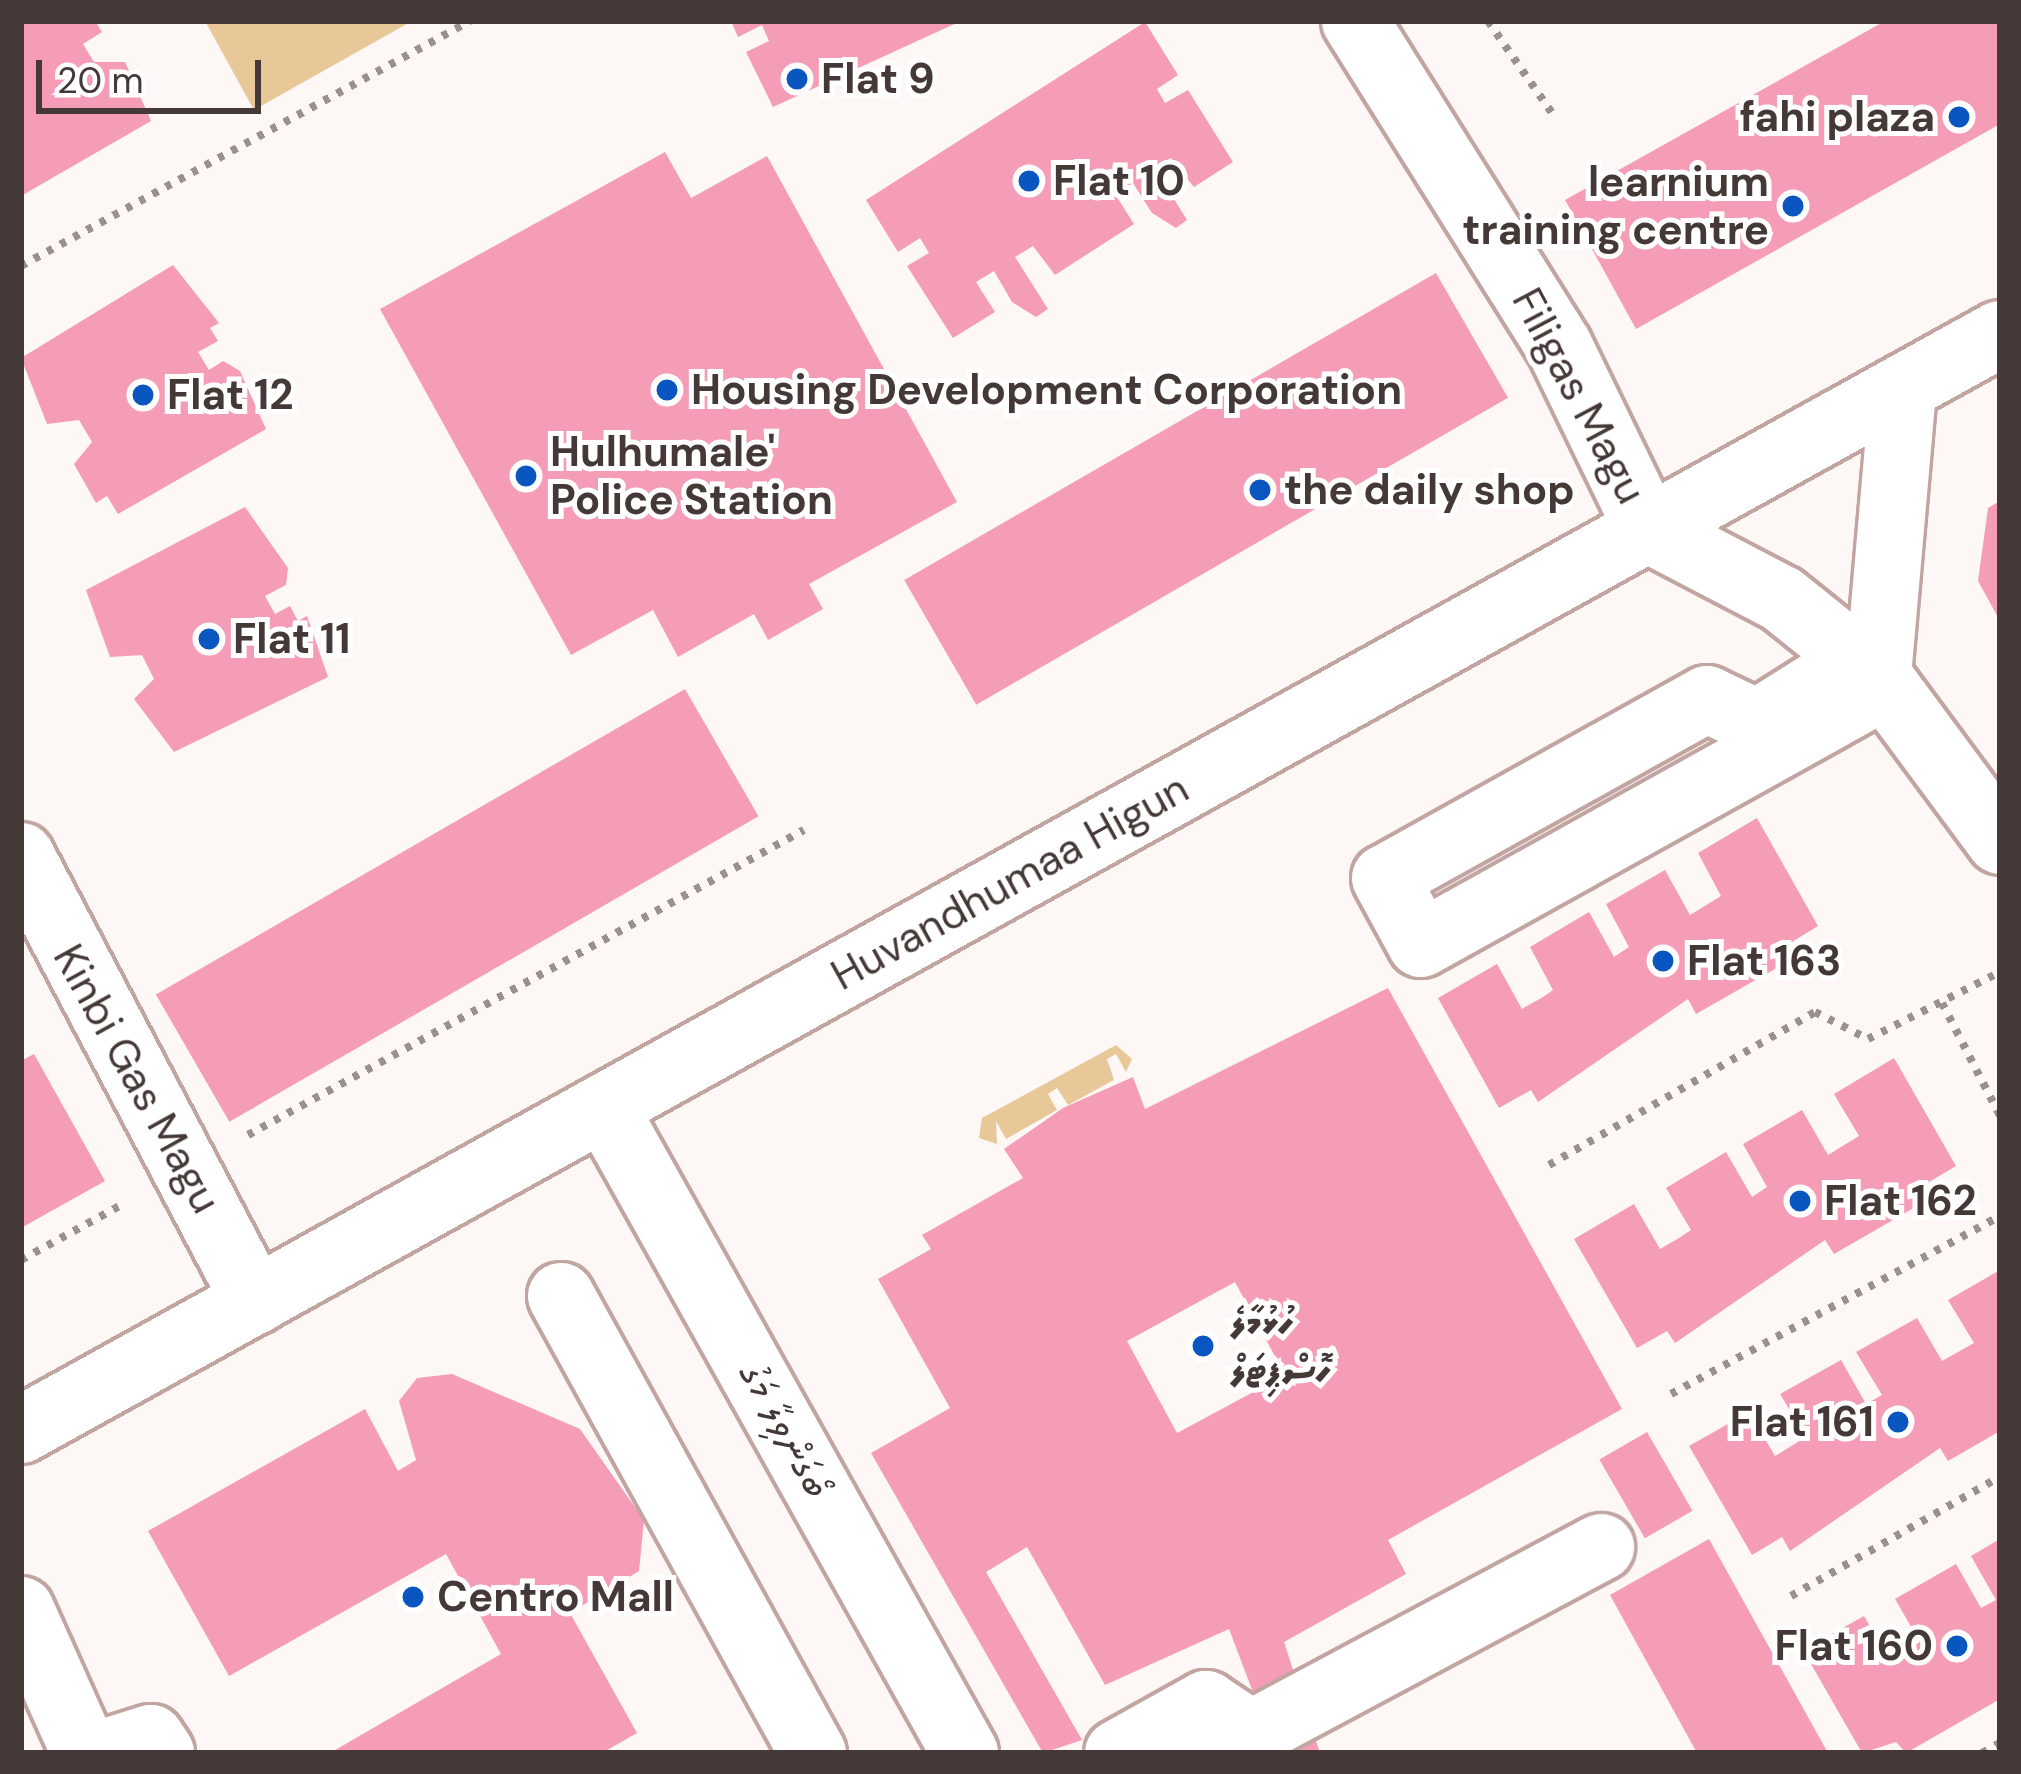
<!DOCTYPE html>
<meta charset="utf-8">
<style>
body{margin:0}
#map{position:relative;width:2021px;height:1774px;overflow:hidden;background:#fdf7f6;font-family:"DM Sans","Noto Sans Thaana",sans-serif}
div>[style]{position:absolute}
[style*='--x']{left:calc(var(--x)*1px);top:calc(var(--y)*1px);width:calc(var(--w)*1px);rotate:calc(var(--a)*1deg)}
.green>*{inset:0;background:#e8c899}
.building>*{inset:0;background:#f59db6;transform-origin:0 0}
.path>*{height:8px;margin-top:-4px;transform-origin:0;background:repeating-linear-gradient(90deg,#9a918f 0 6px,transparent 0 15px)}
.roads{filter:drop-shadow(3px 0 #c2a5a1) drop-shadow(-3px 0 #c2a5a1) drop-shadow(0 3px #c2a5a1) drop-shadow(0 -3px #c2a5a1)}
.minor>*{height:66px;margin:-33px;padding:0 33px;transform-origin:33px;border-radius:33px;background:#fff}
.dots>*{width:33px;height:33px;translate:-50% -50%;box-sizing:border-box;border:6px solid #fff;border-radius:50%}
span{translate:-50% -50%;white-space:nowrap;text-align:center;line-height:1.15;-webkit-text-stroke:10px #fff;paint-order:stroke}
.poi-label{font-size:42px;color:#453937;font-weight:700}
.left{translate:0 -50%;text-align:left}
.right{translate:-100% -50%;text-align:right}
.street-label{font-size:42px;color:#453937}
.frame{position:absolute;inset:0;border:24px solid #453937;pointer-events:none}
.scale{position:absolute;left:36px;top:60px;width:225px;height:54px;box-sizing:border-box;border:6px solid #453937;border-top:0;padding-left:15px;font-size:36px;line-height:42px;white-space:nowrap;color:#453937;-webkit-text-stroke:9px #fff;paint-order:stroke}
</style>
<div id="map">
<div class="green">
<i style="clip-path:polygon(205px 21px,412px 21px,254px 110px)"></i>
<i style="clip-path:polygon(1116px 1045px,1132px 1059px,1126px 1072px,1116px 1054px,1107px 1059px,1114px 1080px,1068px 1105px,1057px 1088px,1048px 1094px,1057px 1110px,1006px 1139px,996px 1121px,997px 1144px,979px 1138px,982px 1118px)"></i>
</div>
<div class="building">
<i style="clip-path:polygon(21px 21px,95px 21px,102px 32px,83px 44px,94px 62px,125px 62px,151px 121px,21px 196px)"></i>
<i style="clip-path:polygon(731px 21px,961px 21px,773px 107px,746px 52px,769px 41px,762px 25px,738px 37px)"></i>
<i style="clip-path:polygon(1885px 21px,2000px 21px,2000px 124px,1636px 329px,1565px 200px)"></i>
<i style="clip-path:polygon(1145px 22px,1178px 75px,1157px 89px,1165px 103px,1188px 90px,1233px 162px,1194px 187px,1171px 158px,1155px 168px,1187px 220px,1176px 228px,1152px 213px,1133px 183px,1115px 194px,1134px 224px,1055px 275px,1033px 246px,1015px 257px,1048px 309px,1036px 317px,1012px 302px,994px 271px,976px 282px,995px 312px,953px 338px,907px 266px,929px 253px,920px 238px,898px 252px,866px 200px)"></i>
<i style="clip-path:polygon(665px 152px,691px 198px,767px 156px,957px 502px,809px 584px,823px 609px,768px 640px,754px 614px,678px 657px,653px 610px,571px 655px,380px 309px)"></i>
<i style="clip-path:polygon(173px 265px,219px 323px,210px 328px,218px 341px,198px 352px,209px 370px,223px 361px,240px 371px,266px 429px,118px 514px,107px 496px,96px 503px,74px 464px,92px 442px,79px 420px,47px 424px,21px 358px)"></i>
<i style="left:1436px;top:273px;width:144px;height:614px;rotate:60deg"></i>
<i style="clip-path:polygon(2000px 501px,2000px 621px,1978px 581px,1988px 508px)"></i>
<i style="clip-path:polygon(245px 507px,288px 568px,286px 585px,265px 596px,275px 614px,290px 606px,298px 621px,307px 616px,328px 677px,174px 752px,134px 699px,154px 679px,142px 655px,110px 657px,86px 590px)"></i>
<i style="left:685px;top:689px;width:147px;height:611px;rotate:60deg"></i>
<i style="clip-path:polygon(1757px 818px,1818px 926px,1787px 945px,1794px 958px,1696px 1014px,1688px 999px,1538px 1102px,1531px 1090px,1499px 1108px,1438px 998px,1497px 964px,1522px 1009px,1543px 997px,1553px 990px,1530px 947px,1589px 912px,1614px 957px,1629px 947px,1606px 904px,1665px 870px,1690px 915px,1721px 896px,1698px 853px)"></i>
<i style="clip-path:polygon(evenodd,1388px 988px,1622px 1409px,1388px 1540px,1406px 1574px,1284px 1642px,1320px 1753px,1276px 1753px,1229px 1629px,1105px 1685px,1027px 1547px,986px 1572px,1082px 1740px,1043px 1753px,871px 1453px,950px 1408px,878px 1279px,931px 1249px,922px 1235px,1023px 1178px,1004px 1149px,1063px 1108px,1133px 1077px,1145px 1109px,1388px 988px,1235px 1282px,1285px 1375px,1177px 1433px,1127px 1341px,1235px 1282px)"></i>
<i style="clip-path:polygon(34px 1054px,105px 1181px,21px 1228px,21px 1061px)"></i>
<i style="clip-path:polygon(1894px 1058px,1956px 1166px,1924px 1185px,1931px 1198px,1834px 1254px,1825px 1240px,1675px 1343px,1667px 1331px,1637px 1348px,1574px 1239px,1634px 1204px,1660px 1249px,1679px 1238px,1691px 1230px,1666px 1188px,1726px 1152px,1752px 1197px,1767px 1187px,1743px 1144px,1802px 1110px,1828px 1155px,1859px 1136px,1834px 1094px)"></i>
<i style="clip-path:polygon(2000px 1270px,2000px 1431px,1948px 1461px,1940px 1448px,1790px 1551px,1782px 1537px,1752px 1555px,1689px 1446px,1749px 1412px,1775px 1456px,1806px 1437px,1780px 1394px,1841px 1360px,1866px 1404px,1882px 1395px,1856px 1352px,1917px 1318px,1942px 1361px,1974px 1343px,1948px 1300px)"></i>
<i style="clip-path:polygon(452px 1374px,580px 1429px,644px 1520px,639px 1571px,570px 1613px,637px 1733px,602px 1753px,330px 1753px,501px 1654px,446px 1554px,229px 1676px,148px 1531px,365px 1409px,398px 1471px,416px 1460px,399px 1401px,417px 1378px)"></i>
<i style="left:1647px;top:1432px;width:91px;height:55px;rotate:60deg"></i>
<i style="clip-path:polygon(1709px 1539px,1828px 1753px,1697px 1753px,1610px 1595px)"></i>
<i style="clip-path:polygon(2000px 1539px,2000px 1699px,1906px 1753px,1896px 1742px,1862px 1753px,1803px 1650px,1864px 1616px,1889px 1660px,1908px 1649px,1920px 1642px,1895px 1599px,1956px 1564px,1981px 1608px,1996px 1600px,1971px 1556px)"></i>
</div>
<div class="path">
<i style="--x:1488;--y:21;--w:116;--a:55.2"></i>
<i style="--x:21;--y:266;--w:511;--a:-28.62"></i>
<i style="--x:1942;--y:1003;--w:127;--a:62.8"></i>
<i style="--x:248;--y:1135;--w:634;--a:-28.75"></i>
<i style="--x:1549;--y:1165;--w:307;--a:-29.9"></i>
<i style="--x:1815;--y:1012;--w:59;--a:27"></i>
<i style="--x:1868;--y:1039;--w:148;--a:-26.9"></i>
<i style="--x:21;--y:1260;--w:119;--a:-28.7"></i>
<i style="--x:1671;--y:1394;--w:374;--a:-28.4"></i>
<i style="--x:1791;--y:1596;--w:241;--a:-29.7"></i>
<i style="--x:1982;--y:1753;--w:21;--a:-29"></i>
</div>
<div class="roads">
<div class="minor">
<i style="--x:1355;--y:21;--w:384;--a:57.9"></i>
<i style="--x:1559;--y:346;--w:203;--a:64.1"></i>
<i style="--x:1648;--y:529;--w:151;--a:27.6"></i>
<i style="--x:1782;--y:599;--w:123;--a:38.7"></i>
<i style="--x:1878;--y:676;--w:205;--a:53.5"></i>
<i style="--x:1857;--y:660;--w:118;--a:147.8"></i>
<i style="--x:1757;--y:723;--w:55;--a:-154.4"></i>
<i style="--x:1707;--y:699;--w:368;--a:150.9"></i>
<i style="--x:1385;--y:878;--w:75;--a:61.4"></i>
<i style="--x:1421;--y:944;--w:531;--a:-29.08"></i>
<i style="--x:1878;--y:676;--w:289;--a:-85"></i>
<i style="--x:21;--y:856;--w:503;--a:62.26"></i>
<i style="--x:604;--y:1107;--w:740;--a:60.8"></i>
<i style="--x:561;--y:1296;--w:522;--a:61.13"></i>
<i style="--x:21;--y:1430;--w:2262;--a:-28.98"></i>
<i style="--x:21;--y:1610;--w:157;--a:65.9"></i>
<i style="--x:1251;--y:1734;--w:397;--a:-28.1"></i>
<i style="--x:103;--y:1753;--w:50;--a:-17.4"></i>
<i style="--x:151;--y:1738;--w:18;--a:56"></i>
<i style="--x:1118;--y:1753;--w:101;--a:-29.1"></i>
<i style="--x:1206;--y:1704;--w:54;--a:33.7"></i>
<i style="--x:1251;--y:1734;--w:37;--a:149"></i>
</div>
</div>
<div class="dots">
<i style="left:797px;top:79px;background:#0a56c0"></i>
<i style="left:1959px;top:117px;background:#0a56c0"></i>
<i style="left:1029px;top:181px;background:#0a56c0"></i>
<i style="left:1793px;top:206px;background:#0a56c0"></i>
<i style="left:667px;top:390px;background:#0a56c0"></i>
<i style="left:143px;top:395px;background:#0a56c0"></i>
<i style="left:526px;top:476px;background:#0a56c0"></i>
<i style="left:1260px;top:490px;background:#0a56c0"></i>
<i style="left:209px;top:639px;background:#0a56c0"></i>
<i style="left:1663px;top:961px;background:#0a56c0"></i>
<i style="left:1800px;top:1201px;background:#0a56c0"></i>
<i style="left:1203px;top:1346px;background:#0a56c0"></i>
<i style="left:1898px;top:1422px;background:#0a56c0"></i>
<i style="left:413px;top:1597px;background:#0a56c0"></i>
<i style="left:1957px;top:1646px;background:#0a56c0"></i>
</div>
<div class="poi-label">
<span class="left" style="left:821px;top:79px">Flat 9</span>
<span class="right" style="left:1935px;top:117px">fahi plaza</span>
<span class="left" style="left:1053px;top:181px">Flat 10</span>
<span class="right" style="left:1769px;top:206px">learnium<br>training centre</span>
<span class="left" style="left:691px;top:390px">Housing Development Corporation</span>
<span class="left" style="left:167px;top:395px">Flat 12</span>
<span class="left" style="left:550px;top:476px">Hulhumale'<br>Police Station</span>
<span class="left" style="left:1284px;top:490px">the daily shop</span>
<span class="left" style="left:233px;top:639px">Flat 11</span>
<span class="left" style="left:1687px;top:961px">Flat 163</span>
<span class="left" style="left:1824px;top:1201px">Flat 162</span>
<span class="left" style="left:1230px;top:1346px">ހުޅުމާލެ<br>ހޮސްޕިޓަލް</span>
<span class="right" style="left:1874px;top:1422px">Flat 161</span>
<span class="left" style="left:437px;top:1597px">Centro Mall</span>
<span class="right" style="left:1933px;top:1646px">Flat 160</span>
</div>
<div class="street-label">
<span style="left:1579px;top:396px;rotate:62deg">Filigas Magu</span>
<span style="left:1010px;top:882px;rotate:-29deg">Huvandhumaa Higun</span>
<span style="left:137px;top:1079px;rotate:61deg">Kinbi Gas Magu</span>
<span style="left:785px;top:1430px;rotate:61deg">ބޯގަންވިލާ މަގު</span>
</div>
<div class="frame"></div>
<div class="scale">20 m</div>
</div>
